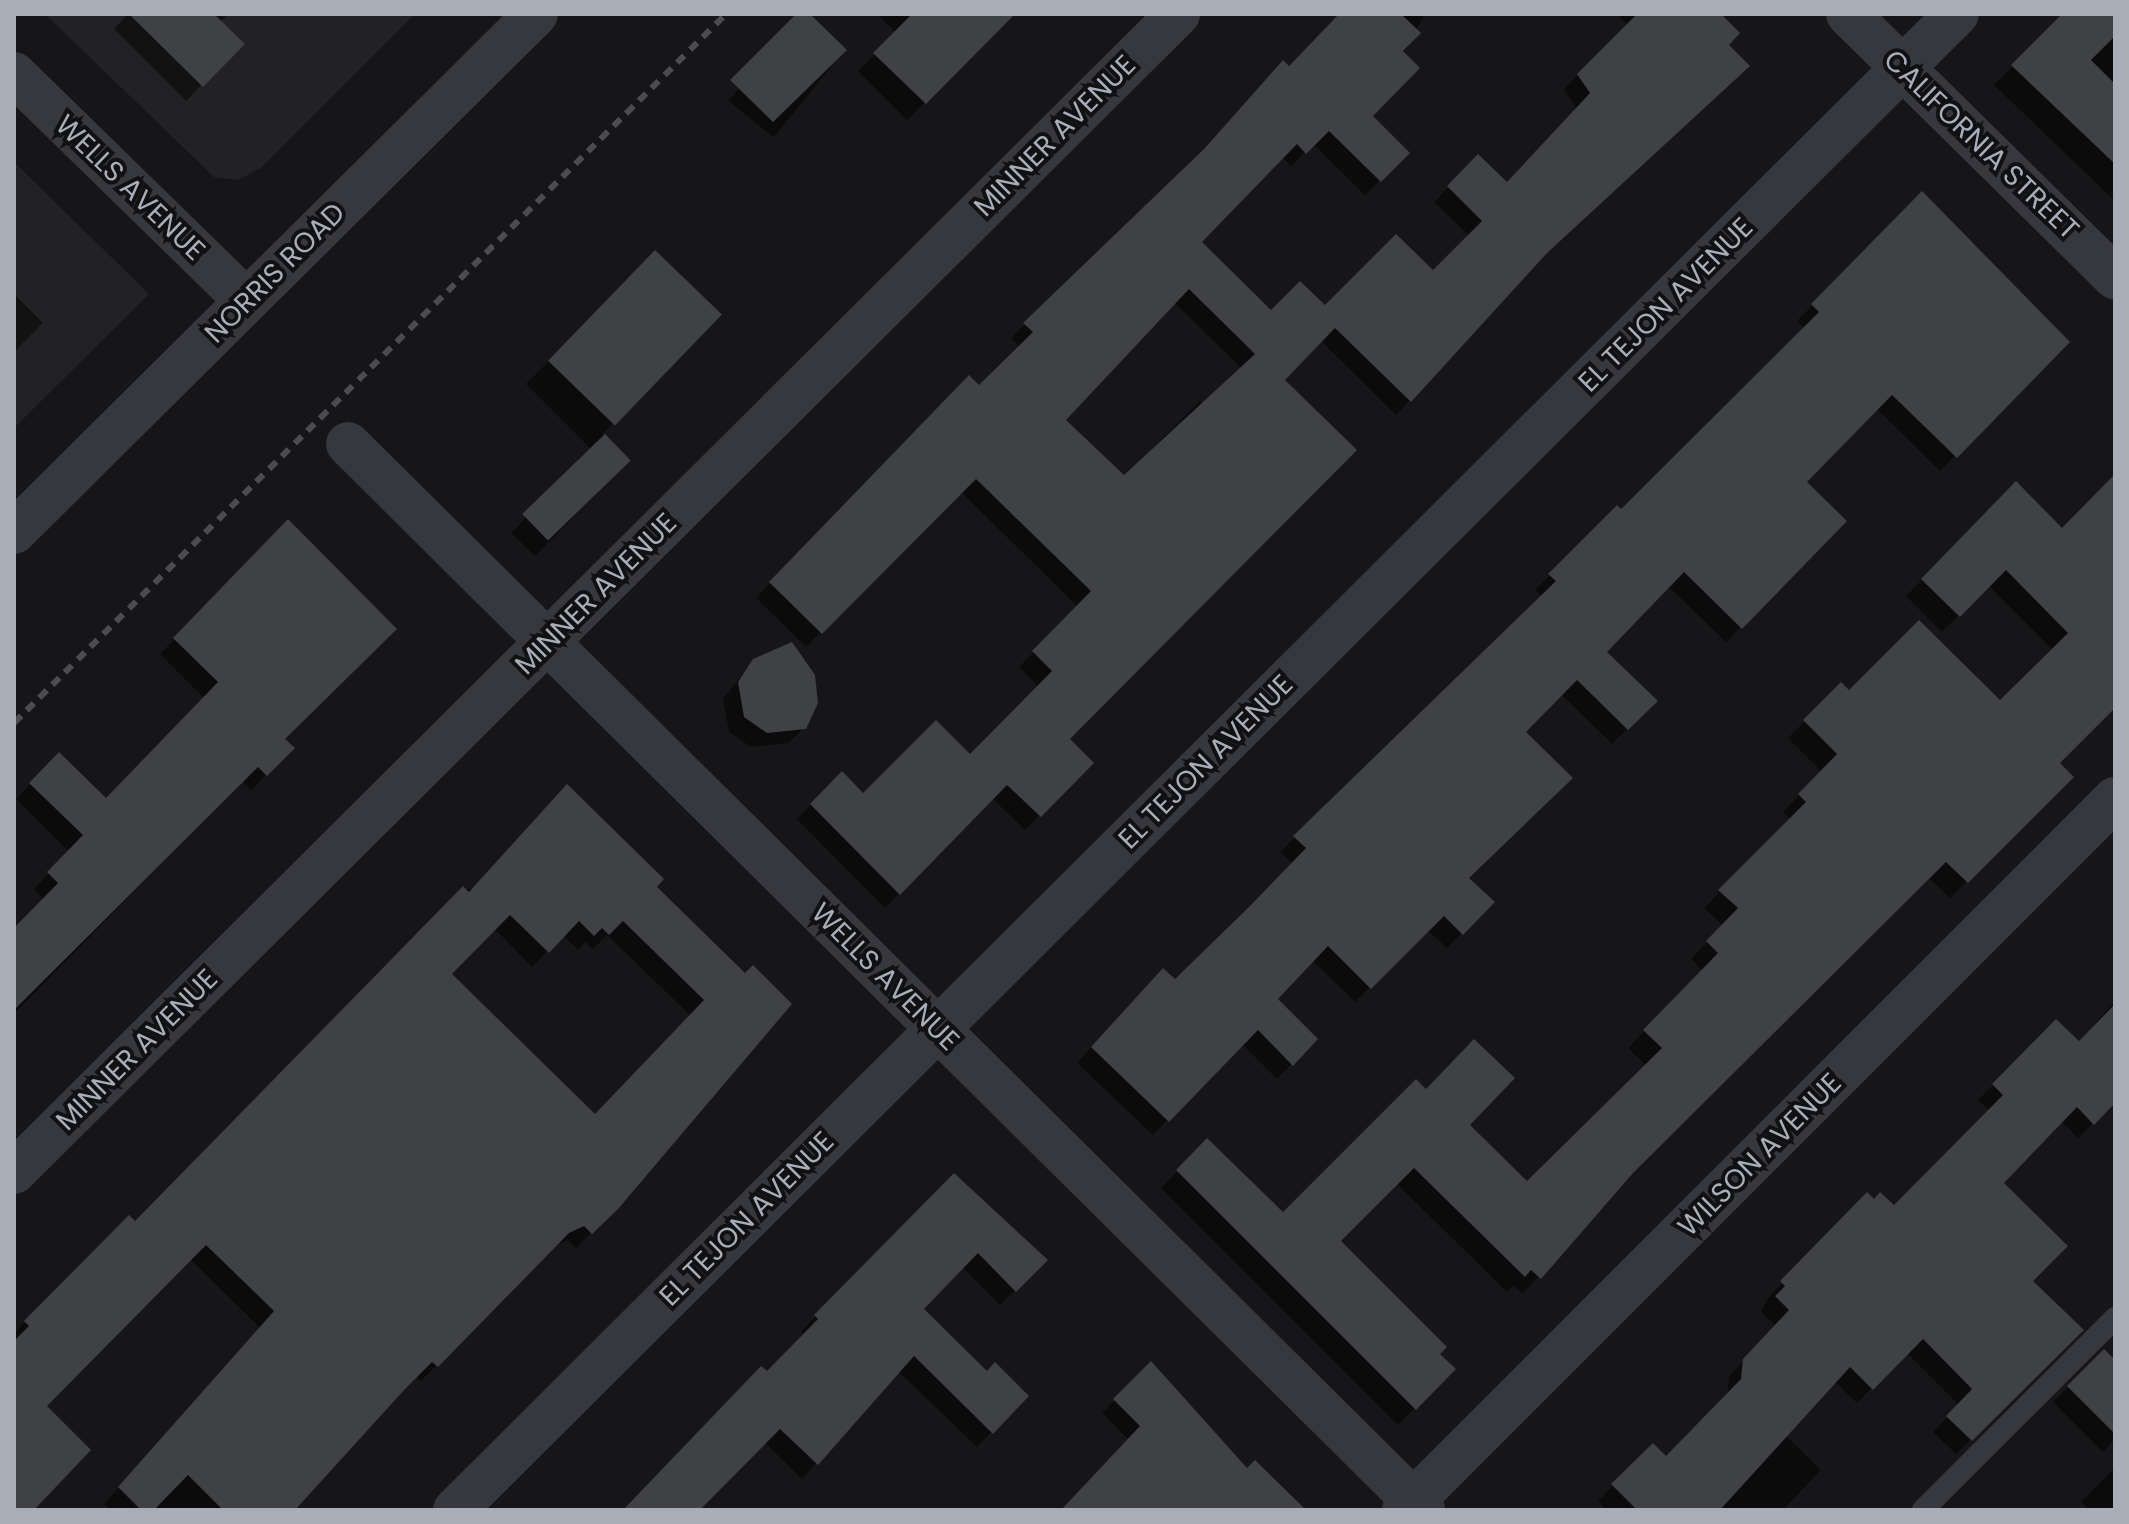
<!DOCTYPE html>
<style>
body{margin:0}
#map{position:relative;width:2129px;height:1524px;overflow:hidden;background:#161618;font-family:Poppins,sans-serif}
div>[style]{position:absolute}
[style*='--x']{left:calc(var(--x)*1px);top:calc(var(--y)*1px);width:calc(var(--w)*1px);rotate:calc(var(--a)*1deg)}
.built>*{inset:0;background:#222225}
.shadow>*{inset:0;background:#0007;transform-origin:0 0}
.building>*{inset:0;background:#404145;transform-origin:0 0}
.service>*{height:22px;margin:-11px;padding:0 11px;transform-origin:11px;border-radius:11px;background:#37383d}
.minor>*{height:44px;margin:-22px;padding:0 22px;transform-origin:22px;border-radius:22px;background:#37383d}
.tertiary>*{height:44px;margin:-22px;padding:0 22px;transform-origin:22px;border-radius:22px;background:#37383d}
.rail>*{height:6px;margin-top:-3px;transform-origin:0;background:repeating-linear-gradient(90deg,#4a4c52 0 10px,transparent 0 18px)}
span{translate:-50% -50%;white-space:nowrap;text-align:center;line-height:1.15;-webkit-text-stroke:8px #111113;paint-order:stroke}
.street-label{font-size:28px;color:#a8adb8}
.frame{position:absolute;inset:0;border:16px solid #a8adb8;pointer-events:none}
</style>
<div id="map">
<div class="built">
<i style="clip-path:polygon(45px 14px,415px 14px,261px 168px,238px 180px,214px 177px)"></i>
<i style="clip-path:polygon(14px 162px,149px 294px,14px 428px)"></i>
</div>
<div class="shadow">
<i style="clip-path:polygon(128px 14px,228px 14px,220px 22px,242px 44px,186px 101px,114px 29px)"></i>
<i style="left:799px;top:14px;width:58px;height:112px;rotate:39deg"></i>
<i style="clip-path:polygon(877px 14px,1013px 14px,907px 120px,858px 71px,896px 33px)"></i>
<i style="clip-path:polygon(evenodd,1341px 14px,1425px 14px,1370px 116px,1407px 153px,1365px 195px,1313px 144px,1291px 166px,1282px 157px,1199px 242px,1271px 313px,1325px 308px,1433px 273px,1469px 236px,1434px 202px,1478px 157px,1506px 184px,1577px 109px,1564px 89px,1628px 25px,1617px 14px,1719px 14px,1539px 259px,1396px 415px,1320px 340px,1282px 380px,1067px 739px,1091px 763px,1025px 830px,992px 798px,885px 908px,797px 819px,842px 774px,863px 796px,970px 757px,1039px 687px,1019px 667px,1078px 607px,960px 491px,806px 647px,756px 598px,969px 378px,980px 388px,1020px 347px,1011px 338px,1341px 14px,1174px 302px,1243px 370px,1206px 406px,1200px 401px,1123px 478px,1064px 420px,1174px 302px)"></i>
<i style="clip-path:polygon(2065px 14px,2115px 14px,2115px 201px,1994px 85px)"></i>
<i style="clip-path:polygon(1922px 193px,2067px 342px,1940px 471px,1876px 408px,1804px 482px,1844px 521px,1726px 642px,1668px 586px,1605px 652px,1655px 701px,1612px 744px,1561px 694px,1523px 732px,1467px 878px,1492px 902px,1447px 948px,1427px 930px,1355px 1002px,1312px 960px,1275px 999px,1316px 1039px,1277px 1079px,1242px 1044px,1153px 1135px,1077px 1063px,1149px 985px,1175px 982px,1293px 864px,1280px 852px,1542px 597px,1535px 590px,1617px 508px,1621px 512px,1805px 329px,1797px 321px)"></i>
<i style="clip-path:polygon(655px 253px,719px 315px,602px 434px,629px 461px,535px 556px,511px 533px,592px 450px,526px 384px)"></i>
<i style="clip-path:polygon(14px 294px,43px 323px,14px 352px)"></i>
<i style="clip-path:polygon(2115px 476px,2115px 705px,2057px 763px,2071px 777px,1950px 898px,1929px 878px,1630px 1173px,1523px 1294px,1513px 1286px,1507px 1292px,1396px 1183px,1338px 1241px,1453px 1369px,1398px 1425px,1161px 1188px,1207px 1140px,1283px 1214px,1467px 1125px,1527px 1184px,1646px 1066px,1628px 1048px,1703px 971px,1691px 959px,1723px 926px,1704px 908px,1791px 820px,1783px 812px,1822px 772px,1788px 738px,1841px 685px,1849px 693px,2000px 703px,2053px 650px,1988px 585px,1942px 632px,1906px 596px,2016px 484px,2062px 530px)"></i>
<i style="clip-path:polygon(288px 522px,282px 739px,292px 748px,251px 790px,242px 781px,14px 1014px,14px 930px,44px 900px,34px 889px,69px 852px,16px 799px,59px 755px,106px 801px,205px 699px,160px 654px)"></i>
<i style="clip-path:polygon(754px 660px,804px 728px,788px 743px,751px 747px,729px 732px,723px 699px)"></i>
<i style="clip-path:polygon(evenodd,654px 887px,745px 976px,616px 1207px,576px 1248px,568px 1240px,552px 1247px,421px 1381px,416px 1376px,291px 1510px,111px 1510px,104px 1504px,260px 1328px,190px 1259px,44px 1406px,31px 1510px,14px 1510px,14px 1333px,129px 1218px,134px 1224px,384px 966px,463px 889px,654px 887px,494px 928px,532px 967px,563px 935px,578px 950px,585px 942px,593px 949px,607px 935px,691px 1016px,595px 1117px,449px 974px,494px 928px)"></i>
<i style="clip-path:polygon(2115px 1001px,2115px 1101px,2078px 1138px,2061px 1121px,2001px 1183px,2031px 1281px,2081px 1330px,1956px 1454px,1933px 1432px,1959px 1405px,1907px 1353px,1857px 1403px,1834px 1381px,1783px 1433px,1821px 1470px,1783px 1510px,1607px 1510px,1598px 1501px,1653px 1446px,1666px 1458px,1727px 1396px,1729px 1376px,1776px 1326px,1761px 1312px,1767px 1299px,1852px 1209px,1874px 1202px,1894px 1208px,1990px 1111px,1978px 1100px,2056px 1022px,2078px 1043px)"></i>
<i style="clip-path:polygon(954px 1176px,1045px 1260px,1000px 1305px,962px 1267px,921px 1309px,987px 1374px,1027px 1396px,977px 1447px,898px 1371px,802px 1479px,764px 1442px,698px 1510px,624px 1510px,805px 1336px,801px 1331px)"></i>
<i style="clip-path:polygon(2104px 1352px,2115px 1363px,2115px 1439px,2103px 1452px,2053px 1402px)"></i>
<i style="clip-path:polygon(1151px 1364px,1246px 1471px,1291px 1510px,1062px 1510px,1129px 1440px,1102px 1413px)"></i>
<i style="clip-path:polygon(2115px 1467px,2115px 1510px,2090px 1510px,2081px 1502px)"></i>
</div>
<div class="building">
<i style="clip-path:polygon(129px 14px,214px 14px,245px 44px,203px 87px)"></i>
<i style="clip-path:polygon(796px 14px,810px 14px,847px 50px,773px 122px,730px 80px)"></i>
<i style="clip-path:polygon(912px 14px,1015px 14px,926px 104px,873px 53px)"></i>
<i style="clip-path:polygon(evenodd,1339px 14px,1401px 14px,1421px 33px,1403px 51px,1420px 68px,1373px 116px,1410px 153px,1381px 182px,1329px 131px,1306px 154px,1297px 144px,1202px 242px,1271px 310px,1300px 281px,1325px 305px,1396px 234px,1433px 270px,1482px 221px,1447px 186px,1478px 154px,1507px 182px,1590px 93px,1577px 74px,1637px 14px,1721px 14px,1740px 33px,1729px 45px,1750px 66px,1547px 253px,1411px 402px,1335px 328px,1285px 380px,1357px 450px,1070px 739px,1094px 763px,1041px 817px,1007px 785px,900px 895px,810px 804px,842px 771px,863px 793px,936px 720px,970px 754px,1052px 671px,1032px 651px,1091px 591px,976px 479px,822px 634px,769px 582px,969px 375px,979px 385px,1033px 332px,1023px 323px,1205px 148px,1283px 60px,1289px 66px,1339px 14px,1189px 289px,1255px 354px,1124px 475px,1066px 420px,1189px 289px)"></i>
<i style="clip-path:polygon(2062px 14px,2115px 14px,2115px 36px,2091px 60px,2115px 84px,2115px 164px,2011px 65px)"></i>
<i style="clip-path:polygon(1922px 191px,2070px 342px,1957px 458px,1892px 395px,1807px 482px,1847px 521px,1742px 629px,1684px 572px,1607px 652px,1658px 701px,1628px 730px,1577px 680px,1526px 732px,1573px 778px,1469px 878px,1495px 902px,1463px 935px,1444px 916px,1371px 989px,1328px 946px,1278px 999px,1318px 1039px,1293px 1066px,1258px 1030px,1169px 1122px,1091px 1047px,1163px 968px,1175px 979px,1250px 906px,1306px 848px,1293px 836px,1556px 581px,1548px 574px,1617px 505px,1621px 509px,1819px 312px,1811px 304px)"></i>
<i style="left:655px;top:250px;width:93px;height:154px;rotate:44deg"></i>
<i style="left:605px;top:434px;width:37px;height:115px;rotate:46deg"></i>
<i style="clip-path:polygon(2115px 474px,2115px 708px,2060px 763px,2074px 777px,1968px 883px,1946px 862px,1633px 1173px,1541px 1279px,1531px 1270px,1525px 1277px,1414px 1168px,1341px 1241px,1447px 1347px,1440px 1354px,1456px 1369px,1416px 1410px,1176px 1170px,1207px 1138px,1283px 1212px,1416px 1079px,1426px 1089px,1474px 1039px,1515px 1078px,1470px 1125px,1527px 1181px,1662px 1048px,1643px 1030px,1718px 953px,1706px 941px,1738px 908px,1718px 890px,1806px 802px,1798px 794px,1837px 754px,1803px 720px,1841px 682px,1849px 690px,1919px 620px,2000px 700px,2068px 633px,2006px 570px,1960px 617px,1921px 579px,2016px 481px,2062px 528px)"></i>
<i style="clip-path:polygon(288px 519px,397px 629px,285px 739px,295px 748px,267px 776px,258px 767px,14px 1010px,14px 928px,58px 883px,47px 872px,83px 835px,29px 783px,59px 752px,106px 798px,218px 682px,173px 638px)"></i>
<i style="clip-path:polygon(792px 642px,815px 675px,818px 703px,806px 729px,767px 733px,744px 717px,738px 682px,753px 659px)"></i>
<i style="clip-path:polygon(evenodd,567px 784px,664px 879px,657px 887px,745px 973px,753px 965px,792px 1004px,618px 1209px,592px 1234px,584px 1226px,569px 1233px,438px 1367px,432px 1362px,405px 1389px,295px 1510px,223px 1510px,188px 1475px,154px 1510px,141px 1510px,118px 1487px,274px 1311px,206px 1245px,47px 1406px,91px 1450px,34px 1510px,14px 1510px,14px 1341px,29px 1326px,24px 1321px,129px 1215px,135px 1221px,463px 886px,469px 892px,567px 784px,510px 915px,549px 953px,579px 921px,594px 936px,602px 928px,609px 935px,623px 921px,704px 1000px,595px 1114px,452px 974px,510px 915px)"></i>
<i style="clip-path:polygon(2115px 1004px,2115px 1103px,2094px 1125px,2077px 1107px,2004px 1183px,2068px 1246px,2033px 1281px,2084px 1330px,1972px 1441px,1946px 1416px,1972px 1389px,1923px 1339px,1873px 1390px,1850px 1367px,1720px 1510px,1637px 1510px,1611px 1484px,1653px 1443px,1666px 1456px,1741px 1379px,1743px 1359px,1789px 1310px,1775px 1296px,1785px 1286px,1780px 1281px,1867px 1192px,1874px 1199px,1880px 1192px,1894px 1205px,2003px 1095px,1992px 1084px,2056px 1019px,2079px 1041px)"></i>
<i style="clip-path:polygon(954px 1173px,1048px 1260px,1016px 1292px,978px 1253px,924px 1309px,987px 1371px,995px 1362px,1029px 1396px,993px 1434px,914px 1356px,818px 1465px,780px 1429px,700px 1510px,623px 1510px,761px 1366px,767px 1371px,818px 1319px,814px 1315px)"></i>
<i style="clip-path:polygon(2104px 1349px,2115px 1360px,2115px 1434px,2067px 1386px)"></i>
<i style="clip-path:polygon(1151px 1361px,1247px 1468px,1255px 1460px,1306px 1510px,1061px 1510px,1140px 1426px,1113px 1399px)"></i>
</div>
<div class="service">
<i style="--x:1923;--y:1510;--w:272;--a:-45"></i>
</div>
<div class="minor">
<i style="--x:1848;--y:14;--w:375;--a:44.6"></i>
<i style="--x:14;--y:74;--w:325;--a:44.3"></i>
<i style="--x:348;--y:444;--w:1514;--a:44.76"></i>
<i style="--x:14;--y:1172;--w:1642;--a:-44.85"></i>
<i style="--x:455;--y:1510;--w:2120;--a:-44.89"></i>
<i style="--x:1404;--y:1510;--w:1006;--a:-45"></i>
</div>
<div class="tertiary">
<i style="--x:14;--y:532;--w:735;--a:-44.78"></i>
</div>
<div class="rail">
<i style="--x:14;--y:723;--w:1005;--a:-44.88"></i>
</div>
<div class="street-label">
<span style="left:1055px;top:136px;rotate:-45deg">MINNER AVENUE</span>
<span style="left:1981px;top:145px;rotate:44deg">CALIFORNIA STREET</span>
<span style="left:130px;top:188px;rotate:44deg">WELLS AVENUE</span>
<span style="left:275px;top:273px;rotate:-45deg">NORRIS ROAD</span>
<span style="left:1666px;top:305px;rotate:-45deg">EL TEJON AVENUE</span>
<span style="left:596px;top:594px;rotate:-45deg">MINNER AVENUE</span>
<span style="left:1206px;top:762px;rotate:-45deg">EL TEJON AVENUE</span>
<span style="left:885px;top:977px;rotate:45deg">WELLS AVENUE</span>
<span style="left:137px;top:1050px;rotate:-45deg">MINNER AVENUE</span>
<span style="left:1760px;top:1155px;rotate:-45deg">WILSON AVENUE</span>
<span style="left:747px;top:1219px;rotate:-45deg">EL TEJON AVENUE</span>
</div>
<div class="frame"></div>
</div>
